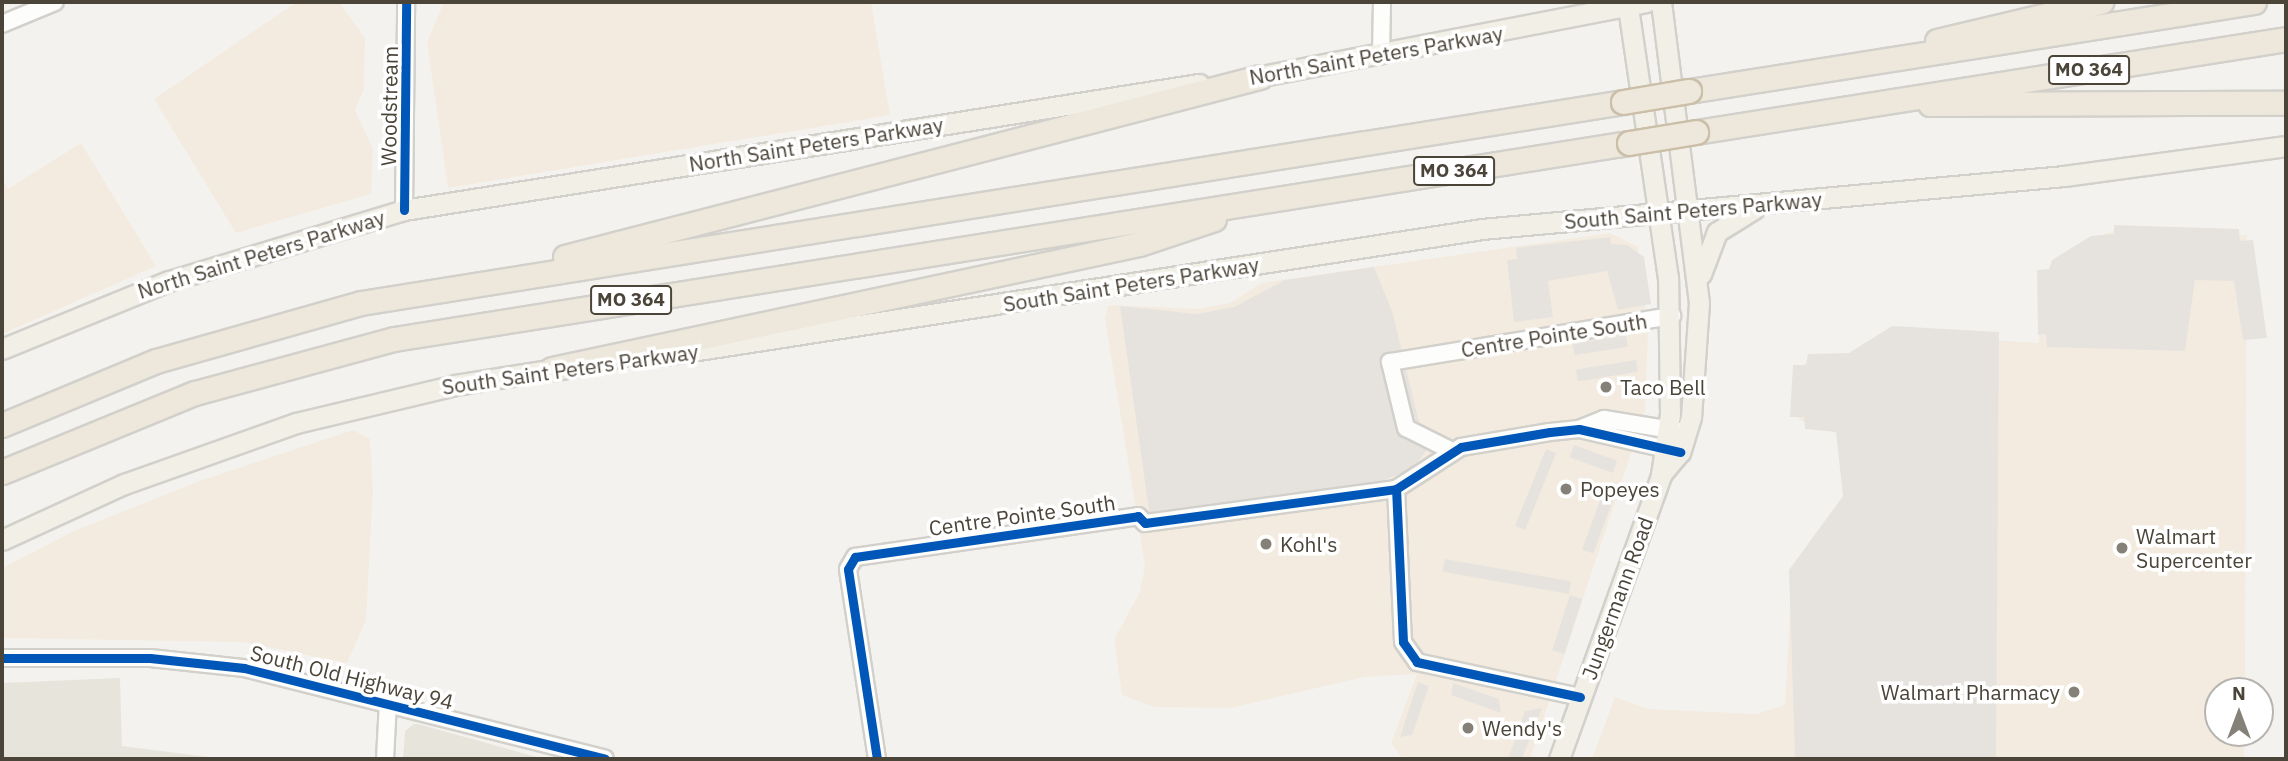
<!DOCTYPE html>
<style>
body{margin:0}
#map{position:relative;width:2288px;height:761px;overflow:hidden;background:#f4f2ee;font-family:"IBM Plex Sans",sans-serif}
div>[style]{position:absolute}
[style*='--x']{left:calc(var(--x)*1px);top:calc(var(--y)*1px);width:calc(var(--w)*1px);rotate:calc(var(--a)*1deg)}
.residential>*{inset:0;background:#e7e4dc}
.commercial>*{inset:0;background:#f3ebdf}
.parking>*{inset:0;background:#e6e3df;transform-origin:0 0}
.roads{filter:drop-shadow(2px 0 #d2d0cb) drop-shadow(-2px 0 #d2d0cb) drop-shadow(0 2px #d2d0cb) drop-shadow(0 -2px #d2d0cb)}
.minor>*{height:16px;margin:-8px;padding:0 8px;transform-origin:8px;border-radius:8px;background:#fdfdfc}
.major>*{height:19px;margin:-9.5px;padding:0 9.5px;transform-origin:9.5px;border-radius:9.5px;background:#f2efe6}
.highway>*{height:23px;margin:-11.5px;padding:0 11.5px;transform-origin:11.5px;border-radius:11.5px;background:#ede8db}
.bridges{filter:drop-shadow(2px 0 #ccbfa9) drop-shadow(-2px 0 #ccbfa9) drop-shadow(0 2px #ccbfa9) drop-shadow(0 -2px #ccbfa9)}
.highway-bridge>*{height:23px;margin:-11.5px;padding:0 11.5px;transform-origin:11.5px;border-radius:11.5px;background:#ede8db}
.cycleway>*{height:9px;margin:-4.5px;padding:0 4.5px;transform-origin:4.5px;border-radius:4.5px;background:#0057b8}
.dots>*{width:19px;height:19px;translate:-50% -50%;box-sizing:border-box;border:4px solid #fff;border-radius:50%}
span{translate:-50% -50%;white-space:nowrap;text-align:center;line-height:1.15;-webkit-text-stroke:7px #fff;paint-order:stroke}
.shield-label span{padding:2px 5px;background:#fff;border:2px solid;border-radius:5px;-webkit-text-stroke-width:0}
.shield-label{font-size:19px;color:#4b4439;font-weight:700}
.street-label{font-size:21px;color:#4b4439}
.poi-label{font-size:21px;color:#4b4439}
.left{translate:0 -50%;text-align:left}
.right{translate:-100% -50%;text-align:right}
.frame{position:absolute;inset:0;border:4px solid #4b4439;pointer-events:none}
.north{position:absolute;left:2204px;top:677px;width:70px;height:70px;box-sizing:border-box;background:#fff;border:2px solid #b7b4b0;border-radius:50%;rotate:0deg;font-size:19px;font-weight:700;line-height:28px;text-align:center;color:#4b4439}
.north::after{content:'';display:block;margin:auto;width:24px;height:32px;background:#868178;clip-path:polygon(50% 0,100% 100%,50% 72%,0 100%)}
</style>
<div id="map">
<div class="residential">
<i style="clip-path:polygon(120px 678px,122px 746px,224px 759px,2px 759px,2px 683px)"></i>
<i style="clip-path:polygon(414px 724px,418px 724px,544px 759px,403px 759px,405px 731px)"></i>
</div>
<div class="commercial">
<i style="clip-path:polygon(297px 2px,339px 2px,365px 38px,364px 89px,355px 110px,373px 149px,371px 194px,236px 233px,154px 99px)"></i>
<i style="clip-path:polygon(444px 2px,871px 2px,890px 115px,448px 188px,427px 42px)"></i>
<i style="clip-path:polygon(81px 143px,156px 266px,2px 334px,2px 177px,8px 189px)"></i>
<i style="clip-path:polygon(2119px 230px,2247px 235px,2245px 691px,2218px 691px,2218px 733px,2244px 733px,2244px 759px,1592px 759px,1615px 697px,1648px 709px,1756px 714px,1785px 705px,1792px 576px,1846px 495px,1844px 427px,1808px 425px,1792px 414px,1795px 370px,1812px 359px,1846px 360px,1895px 334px,2039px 343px,2041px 275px,2089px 239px)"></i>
<i style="clip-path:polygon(1610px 233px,1638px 247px,1648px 333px,1645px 411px,1530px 759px,1403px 759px,1391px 743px,1417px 674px,1364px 677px,1230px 708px,1154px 707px,1122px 695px,1114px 640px,1140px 592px,1145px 566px,1105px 319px,1108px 305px,1198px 309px,1230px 303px,1262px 283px)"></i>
<i style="clip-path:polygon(353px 430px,370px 439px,373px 489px,366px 620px,347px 663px,243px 642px,2px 638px,2px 568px,74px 531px,202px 480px)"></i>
</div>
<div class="parking">
<i style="clip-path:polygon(2114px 225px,2239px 229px,2240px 241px,2253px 240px,2267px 338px,2243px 340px,2234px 281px,2195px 280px,2185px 351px,2047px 347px,2046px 334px,2038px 335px,2037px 270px,2049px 269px,2052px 260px,2091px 236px,2114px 234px)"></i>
<i style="clip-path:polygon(1610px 237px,1611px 244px,1627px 245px,1644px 257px,1651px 304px,1618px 310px,1607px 271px,1548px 281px,1553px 317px,1514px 322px,1507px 260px,1517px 259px,1516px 248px)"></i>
<i style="clip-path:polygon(1374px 267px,1392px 311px,1426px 451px,1413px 468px,1375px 484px,1150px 518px,1120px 306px,1197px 314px,1234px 307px,1285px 280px)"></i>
<i style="clip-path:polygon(1892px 326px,1999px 332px,1996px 759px,1795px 759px,1789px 570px,1843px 496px,1836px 432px,1805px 429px,1804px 417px,1790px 417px,1793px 365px,1806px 365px,1808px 354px,1849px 353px)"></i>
<i style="left:1626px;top:335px;width:12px;height:54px;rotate:81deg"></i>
<i style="left:1636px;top:360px;width:12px;height:61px;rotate:81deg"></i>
<i style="left:1574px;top:445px;width:46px;height:13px;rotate:20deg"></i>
<i style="left:1546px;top:449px;width:11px;height:83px;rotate:22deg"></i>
<i style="left:1602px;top:495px;width:12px;height:58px;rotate:20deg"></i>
<i style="left:1445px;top:559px;width:128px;height:13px;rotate:10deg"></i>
<i style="left:1570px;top:595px;width:13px;height:58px;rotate:18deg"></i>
<i style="clip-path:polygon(1418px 682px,1429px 686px,1412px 735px,1400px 737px)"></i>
<i style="clip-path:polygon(1453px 683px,1499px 699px,1501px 713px,1451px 695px)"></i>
<i style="clip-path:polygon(1542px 708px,1522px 759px,1508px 759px,1525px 711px)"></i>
</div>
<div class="roads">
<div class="minor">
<i style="--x:2;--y:24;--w:57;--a:-22.5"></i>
<i style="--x:1381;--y:55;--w:53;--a:-88.9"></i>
<i style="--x:404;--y:210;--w:208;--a:-89.4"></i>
<i style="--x:1579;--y:429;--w:27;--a:-22"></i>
<i style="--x:1604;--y:419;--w:75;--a:9.2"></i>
<i style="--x:1452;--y:451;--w:51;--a:-153.4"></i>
<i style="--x:1406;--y:428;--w:68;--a:-103.6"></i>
<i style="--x:1390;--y:362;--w:286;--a:-9.3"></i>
<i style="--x:2;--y:658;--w:148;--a:0"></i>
<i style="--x:150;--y:658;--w:95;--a:6.1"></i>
<i style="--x:244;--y:668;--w:372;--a:14.1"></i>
<i style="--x:1580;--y:697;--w:167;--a:-167.9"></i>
<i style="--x:1417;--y:662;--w:24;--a:-125"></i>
<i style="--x:1403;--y:642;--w:153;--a:-92.6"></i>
<i style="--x:1396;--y:489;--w:77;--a:-32.9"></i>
<i style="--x:1461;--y:447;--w:90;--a:-9.6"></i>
<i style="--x:1550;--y:432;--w:29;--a:-6"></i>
<i style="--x:1579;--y:429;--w:98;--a:12.9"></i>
<i style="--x:385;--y:759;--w:57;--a:-87"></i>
<i style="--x:877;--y:759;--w:192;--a:-98.7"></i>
<i style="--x:848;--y:569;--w:14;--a:-60"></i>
<i style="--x:855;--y:557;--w:286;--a:-8.2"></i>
<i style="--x:1138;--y:516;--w:10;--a:45"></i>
<i style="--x:1145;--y:523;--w:253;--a:-7.7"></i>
</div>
<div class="major">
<i style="--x:1661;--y:2;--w:303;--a:82.8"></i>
<i style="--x:1699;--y:303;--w:114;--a:94"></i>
<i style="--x:1691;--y:417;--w:37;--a:107"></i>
<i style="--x:1680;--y:452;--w:30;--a:130"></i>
<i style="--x:1246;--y:79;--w:408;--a:-10.9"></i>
<i style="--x:1701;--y:274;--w:45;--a:-69.1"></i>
<i style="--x:1717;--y:232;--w:44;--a:-31.9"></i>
<i style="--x:2;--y:349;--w:180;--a:-22.2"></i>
<i style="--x:169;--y:281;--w:245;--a:-16.8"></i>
<i style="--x:404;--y:210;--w:805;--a:-9.01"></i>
<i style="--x:659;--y:356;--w:833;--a:-8.77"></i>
<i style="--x:1482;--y:229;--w:584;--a:-5.2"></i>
<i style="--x:2064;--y:176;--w:224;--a:-7.7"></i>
<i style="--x:2;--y:540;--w:134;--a:-24.7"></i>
<i style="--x:124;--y:484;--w:182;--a:-19.5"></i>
<i style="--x:296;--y:423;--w:163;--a:-13.4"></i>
<i style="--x:455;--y:385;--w:113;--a:-9.1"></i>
<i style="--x:1559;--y:759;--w:302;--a:-70.2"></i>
<i style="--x:1661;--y:475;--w:62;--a:-81.6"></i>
<i style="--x:1670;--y:414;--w:136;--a:-90.8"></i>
<i style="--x:1668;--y:278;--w:279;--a:-98.4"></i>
</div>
<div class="highway">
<i style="--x:1937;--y:41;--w:169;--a:-13.4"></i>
<i style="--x:1689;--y:91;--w:572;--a:-8.95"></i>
<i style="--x:1930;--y:104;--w:356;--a:-0.2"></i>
<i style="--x:1696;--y:132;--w:597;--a:-8.96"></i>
<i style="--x:565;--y:257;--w:718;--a:-14.52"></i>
<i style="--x:552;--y:369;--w:600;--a:-12.02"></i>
<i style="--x:1139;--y:244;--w:79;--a:-18.4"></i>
<i style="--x:2;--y:425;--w:167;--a:-22.6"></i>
<i style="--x:156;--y:361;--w:213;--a:-15.8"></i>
<i style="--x:361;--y:303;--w:1278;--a:-9.05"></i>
<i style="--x:2;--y:472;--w:209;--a:-22.3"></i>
<i style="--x:195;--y:393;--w:206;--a:-15.2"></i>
<i style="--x:394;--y:339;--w:1250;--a:-9.02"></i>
</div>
</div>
<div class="bridges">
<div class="highway-bridge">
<i style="--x:1623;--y:102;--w:67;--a:-9.5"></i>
<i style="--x:1629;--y:143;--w:68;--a:-9.3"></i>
</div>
</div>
<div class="cycleway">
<i style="--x:404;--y:210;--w:208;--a:-89.4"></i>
<i style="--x:2;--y:658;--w:148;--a:0"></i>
<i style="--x:150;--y:658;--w:95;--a:6.1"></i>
<i style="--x:244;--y:668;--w:372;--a:14.1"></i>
<i style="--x:1580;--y:697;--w:167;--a:-167.9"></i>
<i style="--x:1417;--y:662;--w:24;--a:-125"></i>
<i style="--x:1403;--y:642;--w:153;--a:-92.6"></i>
<i style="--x:1396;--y:489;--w:77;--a:-32.9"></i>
<i style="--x:1461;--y:447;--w:90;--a:-9.6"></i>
<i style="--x:1550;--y:432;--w:29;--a:-6"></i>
<i style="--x:1579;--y:429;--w:104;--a:12.8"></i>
<i style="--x:877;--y:759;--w:192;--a:-98.7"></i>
<i style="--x:848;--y:569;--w:14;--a:-60"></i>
<i style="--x:855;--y:557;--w:286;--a:-8.2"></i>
<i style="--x:1138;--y:516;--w:10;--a:45"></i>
<i style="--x:1145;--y:523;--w:253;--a:-7.7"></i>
</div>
<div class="dots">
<i style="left:1606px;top:387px;background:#868178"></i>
<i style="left:1566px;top:489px;background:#868178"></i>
<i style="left:1266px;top:544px;background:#868178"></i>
<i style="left:2122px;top:548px;background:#868178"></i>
<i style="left:2074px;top:692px;background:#868178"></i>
<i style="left:1468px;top:728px;background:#868178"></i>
</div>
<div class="shield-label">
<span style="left:2089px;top:70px">MO 364</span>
<span style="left:1454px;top:171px">MO 364</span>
<span style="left:631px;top:300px">MO 364</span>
</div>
<div class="street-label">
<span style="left:1376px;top:55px;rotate:-10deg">North Saint Peters Parkway</span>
<span style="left:389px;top:106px;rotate:-89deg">Woodstream</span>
<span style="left:816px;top:144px;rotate:-9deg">North Saint Peters Parkway</span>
<span style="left:1693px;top:210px;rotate:-5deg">South Saint Peters Parkway</span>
<span style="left:261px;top:254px;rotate:-17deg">North Saint Peters Parkway</span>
<span style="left:1131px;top:284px;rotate:-9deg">South Saint Peters Parkway</span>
<span style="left:1554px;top:335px;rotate:-9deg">Centre Pointe South</span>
<span style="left:570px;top:369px;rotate:-8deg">South Saint Peters Parkway</span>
<span style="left:1022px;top:515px;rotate:-8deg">Centre Pointe South</span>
<span style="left:1617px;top:598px;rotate:-70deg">Jungermann Road</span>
<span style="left:352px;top:677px;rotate:14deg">South Old Highway 94</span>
</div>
<div class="poi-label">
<span class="left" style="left:1620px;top:387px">Taco Bell</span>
<span class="left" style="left:1580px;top:489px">Popeyes</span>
<span class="left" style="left:2136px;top:548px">Walmart<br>Supercenter</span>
<span class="left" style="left:1280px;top:544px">Kohl's</span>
<span class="right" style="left:2060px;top:692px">Walmart Pharmacy</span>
<span class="left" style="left:1482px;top:728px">Wendy's</span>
</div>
<div class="frame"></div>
<div class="north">N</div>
</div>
